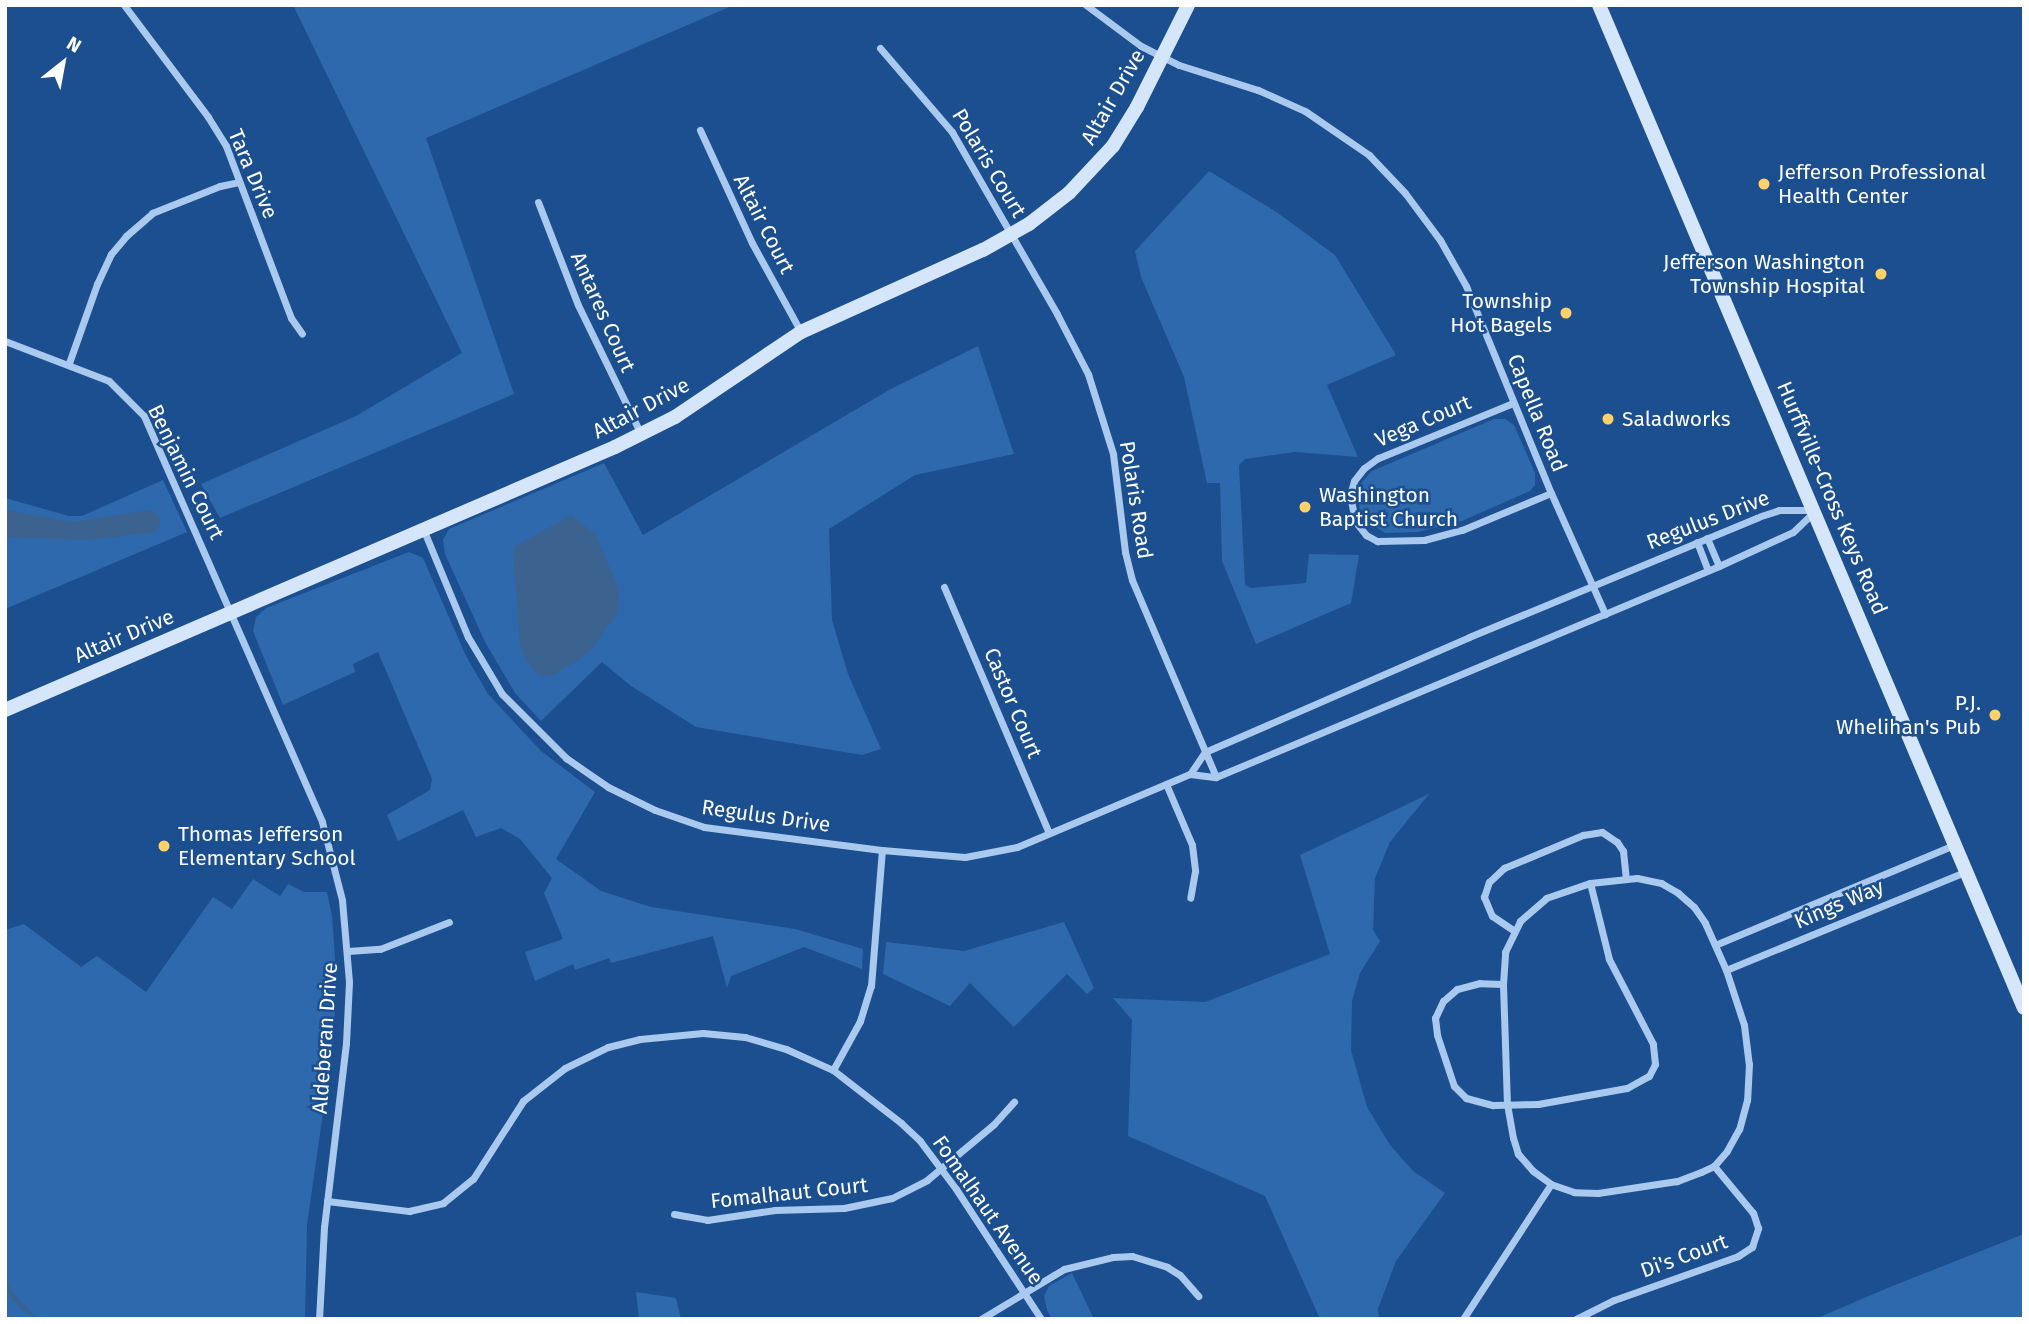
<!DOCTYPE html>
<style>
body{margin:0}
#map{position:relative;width:2029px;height:1324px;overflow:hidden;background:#1b4f8f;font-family:"Fira Sans",sans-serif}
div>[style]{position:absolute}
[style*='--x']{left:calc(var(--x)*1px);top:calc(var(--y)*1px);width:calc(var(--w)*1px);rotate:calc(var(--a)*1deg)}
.green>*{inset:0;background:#2e69ad}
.water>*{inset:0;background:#3c6290}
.stream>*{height:3.5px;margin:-1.75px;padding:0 1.75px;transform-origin:1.75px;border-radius:1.75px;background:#3c6290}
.street>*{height:7px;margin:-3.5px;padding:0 3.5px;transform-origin:3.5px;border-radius:3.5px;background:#a9c9ee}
.secondary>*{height:14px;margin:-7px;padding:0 7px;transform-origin:7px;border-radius:7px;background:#d6e6fa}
.dots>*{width:19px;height:19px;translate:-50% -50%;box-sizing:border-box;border:4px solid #1b4f8f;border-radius:50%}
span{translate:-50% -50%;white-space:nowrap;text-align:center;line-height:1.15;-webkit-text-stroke:5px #1b4f8f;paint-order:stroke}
.street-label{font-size:21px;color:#fff}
.poi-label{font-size:21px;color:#fff}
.left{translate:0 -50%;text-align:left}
.right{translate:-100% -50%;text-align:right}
.frame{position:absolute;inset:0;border:7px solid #fff;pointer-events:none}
.north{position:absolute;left:28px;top:28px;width:70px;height:70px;-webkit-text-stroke:5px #1b4f8f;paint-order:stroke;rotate:31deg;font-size:19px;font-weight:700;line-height:28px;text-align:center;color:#fff}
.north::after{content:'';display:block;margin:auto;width:24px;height:32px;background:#fff;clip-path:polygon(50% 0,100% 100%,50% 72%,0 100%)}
</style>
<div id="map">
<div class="green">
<i style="clip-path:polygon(293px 5px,734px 5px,426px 138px,514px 394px,220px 518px,201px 484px,356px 416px,462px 353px)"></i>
<i style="clip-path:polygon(1209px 171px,1275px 211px,1335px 255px,1396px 355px,1327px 385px,1358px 457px,1295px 452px,1245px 459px,1239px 465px,1245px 585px,1251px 588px,1306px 583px,1309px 554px,1359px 555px,1351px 603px,1256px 644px,1222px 561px,1220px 483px,1207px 483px,1184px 377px,1141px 277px,1135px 251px)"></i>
<i style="clip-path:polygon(978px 346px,1014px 454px,915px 475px,829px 529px,832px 620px,848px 674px,881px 749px,862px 755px,696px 727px,631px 686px,602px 662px,541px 721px,515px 693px,485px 642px,445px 554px,443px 540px,449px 529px,604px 463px,643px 535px,889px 390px)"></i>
<i style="clip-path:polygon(1494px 419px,1505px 419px,1514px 425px,1535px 473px,1535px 485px,1530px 491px,1462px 521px,1418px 532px,1385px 533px,1368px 522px,1360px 512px,1358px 495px,1362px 482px,1372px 471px)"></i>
<i style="clip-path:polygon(163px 480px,187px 532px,5px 609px,5px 498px,69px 516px,82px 516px)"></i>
<i style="clip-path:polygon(409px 552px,423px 558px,466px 656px,488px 694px,541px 751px,595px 792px,556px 859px,601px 891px,651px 907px,795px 929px,863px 949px,862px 969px,804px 947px,731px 976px,727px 988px,713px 936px,611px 963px,609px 958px,575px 970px,573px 964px,535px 981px,525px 952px,563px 939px,544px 893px,552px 878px,520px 839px,501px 828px,476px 837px,463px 810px,398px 841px,387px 815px,430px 790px,432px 779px,378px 652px,353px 664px,355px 672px,283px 705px,253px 631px,256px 617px,266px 608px)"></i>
<i style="clip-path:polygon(1429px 794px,1390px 842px,1375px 878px,1373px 930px,1380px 941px,1360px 973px,1352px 1001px,1351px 1050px,1367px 1107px,1390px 1145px,1413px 1171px,1445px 1193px,1396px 1261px,1378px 1309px,1379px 1319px,1320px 1319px,1265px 1196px,1128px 1136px,1132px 1020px,1113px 998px,1205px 1002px,1330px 954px,1300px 855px)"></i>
<i style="clip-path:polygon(253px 879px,280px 896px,288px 884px,304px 892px,327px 892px,332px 916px,336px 972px,334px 1036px,307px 1225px,305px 1319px,5px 1319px,5px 930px,24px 924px,81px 967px,97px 956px,146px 992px,213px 897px,232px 909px)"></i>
<i style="clip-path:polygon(1064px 922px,1094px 988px,1087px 994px,1067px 974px,1014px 1027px,970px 983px,950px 1006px,883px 974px,886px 942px,964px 951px)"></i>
<i style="clip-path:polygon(2024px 1234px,2024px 1319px,1815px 1319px,1890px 1287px)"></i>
<i style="clip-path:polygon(1072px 1273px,1094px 1319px,1052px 1319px,1047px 1310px,1044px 1296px,1049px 1286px)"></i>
<i style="clip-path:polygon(636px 1292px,676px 1298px,681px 1319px,639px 1319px)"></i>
</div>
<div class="water">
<i style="clip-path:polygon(5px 510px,73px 522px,150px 510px,160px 518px,160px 525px,157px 530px,148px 533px,87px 540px,5px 537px)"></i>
<i style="clip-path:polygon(571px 515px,595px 534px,619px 589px,618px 613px,591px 649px,577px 661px,553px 675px,539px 676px,526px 659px,520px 645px,513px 551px,514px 547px)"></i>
</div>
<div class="stream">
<i style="--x:5;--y:1283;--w:19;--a:58"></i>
<i style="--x:15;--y:1299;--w:29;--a:44"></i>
</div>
<div class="street">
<i style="--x:124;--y:5;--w:140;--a:53.1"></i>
<i style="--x:208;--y:117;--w:34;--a:58"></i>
<i style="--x:226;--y:146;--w:184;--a:69.3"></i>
<i style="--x:291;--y:318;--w:19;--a:55"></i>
<i style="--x:1086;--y:5;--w:69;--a:36.7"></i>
<i style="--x:1141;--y:46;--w:42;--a:26.6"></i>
<i style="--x:1179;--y:65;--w:83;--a:17.6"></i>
<i style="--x:1258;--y:90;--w:51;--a:24.1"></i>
<i style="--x:1305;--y:111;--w:78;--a:34.5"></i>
<i style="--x:1369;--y:155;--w:52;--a:46.5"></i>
<i style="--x:1405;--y:193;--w:59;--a:53.3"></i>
<i style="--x:1440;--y:240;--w:53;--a:60.5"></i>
<i style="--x:1466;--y:286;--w:224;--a:67.7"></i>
<i style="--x:1551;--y:493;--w:133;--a:65.9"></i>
<i style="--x:880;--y:48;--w:111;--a:49.4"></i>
<i style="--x:952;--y:132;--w:210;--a:60"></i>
<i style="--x:1057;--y:314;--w:68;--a:62.7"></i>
<i style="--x:1088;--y:374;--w:84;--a:72.6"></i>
<i style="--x:1113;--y:454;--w:99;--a:83"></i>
<i style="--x:1125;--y:552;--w:29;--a:76"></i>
<i style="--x:1132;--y:580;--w:214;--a:66.9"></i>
<i style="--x:700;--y:130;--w:124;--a:65.3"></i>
<i style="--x:752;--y:243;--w:102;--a:61.2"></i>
<i style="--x:538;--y:202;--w:110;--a:68.8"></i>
<i style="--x:578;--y:305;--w:144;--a:64"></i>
<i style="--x:5;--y:341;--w:111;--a:21"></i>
<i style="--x:109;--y:381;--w:49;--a:45"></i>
<i style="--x:144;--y:416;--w:443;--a:66.3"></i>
<i style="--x:322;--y:822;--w:81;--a:75.6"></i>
<i style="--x:342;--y:900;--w:82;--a:85.1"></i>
<i style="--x:349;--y:982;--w:61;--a:92.8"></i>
<i style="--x:346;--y:1043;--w:185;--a:96.8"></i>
<i style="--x:324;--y:1227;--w:92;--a:93.1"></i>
<i style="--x:69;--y:363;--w:84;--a:-70.5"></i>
<i style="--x:97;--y:284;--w:33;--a:-65"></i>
<i style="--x:111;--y:254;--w:23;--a:-50"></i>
<i style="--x:126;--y:236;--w:35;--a:-41"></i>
<i style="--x:152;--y:213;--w:73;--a:-21.7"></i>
<i style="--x:220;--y:186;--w:19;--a:-12"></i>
<i style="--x:1513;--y:403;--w:146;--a:157.8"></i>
<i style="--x:1378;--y:458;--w:17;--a:144"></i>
<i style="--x:1364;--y:468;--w:16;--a:128"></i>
<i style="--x:1354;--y:481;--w:15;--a:106"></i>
<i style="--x:1350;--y:495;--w:26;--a:79"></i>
<i style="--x:1355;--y:521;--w:18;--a:52"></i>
<i style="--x:1366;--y:535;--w:13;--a:29"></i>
<i style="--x:1377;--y:541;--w:47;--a:-1.2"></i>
<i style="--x:1424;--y:540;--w:39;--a:-15"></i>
<i style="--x:1462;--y:530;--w:96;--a:-22.6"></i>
<i style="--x:424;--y:531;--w:115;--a:67.5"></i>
<i style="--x:468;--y:637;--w:66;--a:59.2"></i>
<i style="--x:502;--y:694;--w:91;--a:45"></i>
<i style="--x:566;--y:758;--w:51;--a:34.6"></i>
<i style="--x:608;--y:787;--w:52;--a:26.1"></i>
<i style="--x:655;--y:810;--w:52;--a:19.1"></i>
<i style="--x:704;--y:827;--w:179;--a:7.4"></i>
<i style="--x:882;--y:850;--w:83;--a:4.8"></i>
<i style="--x:965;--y:857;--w:53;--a:-10.9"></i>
<i style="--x:1017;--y:847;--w:188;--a:-22.9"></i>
<i style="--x:1190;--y:774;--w:26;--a:7"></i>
<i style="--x:1216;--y:777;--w:545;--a:-22.76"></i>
<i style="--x:1719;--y:566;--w:81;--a:-24.7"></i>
<i style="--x:1793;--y:532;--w:30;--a:-44"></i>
<i style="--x:1707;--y:538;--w:30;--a:67"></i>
<i style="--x:1697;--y:542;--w:30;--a:69"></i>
<i style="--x:944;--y:587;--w:267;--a:66.9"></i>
<i style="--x:1190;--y:774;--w:27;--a:-56"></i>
<i style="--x:1205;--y:752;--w:288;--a:-23.5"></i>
<i style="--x:1469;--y:637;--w:313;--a:-22.5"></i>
<i style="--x:1758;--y:517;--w:22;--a:-18"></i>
<i style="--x:1779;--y:510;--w:36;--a:0"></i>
<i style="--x:1166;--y:784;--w:66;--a:66.9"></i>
<i style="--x:1192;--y:845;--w:26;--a:83"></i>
<i style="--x:1195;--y:871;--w:27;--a:100"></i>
<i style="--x:1637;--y:878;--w:25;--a:12"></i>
<i style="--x:1661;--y:883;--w:20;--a:30"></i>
<i style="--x:1678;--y:893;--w:21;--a:41"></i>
<i style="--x:1694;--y:907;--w:19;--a:55"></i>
<i style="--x:1705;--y:923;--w:51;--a:65.9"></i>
<i style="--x:1726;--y:970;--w:58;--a:71.9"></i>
<i style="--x:1744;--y:1025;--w:39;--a:83"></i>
<i style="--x:1749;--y:1064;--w:36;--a:93"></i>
<i style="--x:1747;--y:1100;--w:30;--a:105"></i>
<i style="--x:1739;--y:1129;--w:25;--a:119"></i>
<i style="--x:1727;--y:1151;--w:20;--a:131"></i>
<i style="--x:1714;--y:1166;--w:14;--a:155"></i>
<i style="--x:1701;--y:1172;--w:26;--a:159"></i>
<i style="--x:1677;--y:1181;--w:80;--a:171.4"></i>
<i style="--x:1598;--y:1193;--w:24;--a:-178"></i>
<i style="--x:1574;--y:1192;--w:24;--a:-161"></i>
<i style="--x:1551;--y:1184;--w:22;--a:-144"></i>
<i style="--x:1533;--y:1171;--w:23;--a:-131"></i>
<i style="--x:1518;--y:1154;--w:17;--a:-107"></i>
<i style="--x:1513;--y:1138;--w:34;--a:-100"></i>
<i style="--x:1507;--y:1105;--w:121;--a:-91.9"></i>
<i style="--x:1503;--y:984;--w:32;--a:-86"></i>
<i style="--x:1505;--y:952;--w:34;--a:-64"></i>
<i style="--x:1520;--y:921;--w:35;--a:-41"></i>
<i style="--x:1546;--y:898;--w:46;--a:-18.8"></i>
<i style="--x:1590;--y:883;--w:47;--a:-6.1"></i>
<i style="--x:1513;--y:930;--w:25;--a:-146"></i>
<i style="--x:1492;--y:916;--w:21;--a:-113"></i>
<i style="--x:1484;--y:897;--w:16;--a:-72"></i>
<i style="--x:1489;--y:882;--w:21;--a:-43"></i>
<i style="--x:1504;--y:868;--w:86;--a:-22.7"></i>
<i style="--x:1583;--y:835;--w:19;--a:-9"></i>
<i style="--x:1602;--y:832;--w:18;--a:34"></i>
<i style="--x:1617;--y:842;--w:11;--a:56"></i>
<i style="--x:1623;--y:851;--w:27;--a:84"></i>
<i style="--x:1715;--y:945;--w:259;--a:-22.7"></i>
<i style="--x:348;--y:951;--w:32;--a:-4"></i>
<i style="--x:380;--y:949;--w:74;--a:-21.4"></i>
<i style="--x:1726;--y:970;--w:258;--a:-22.3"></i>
<i style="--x:1503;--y:984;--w:23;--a:-178"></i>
<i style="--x:1480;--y:983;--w:24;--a:165"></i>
<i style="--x:1457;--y:989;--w:18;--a:139"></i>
<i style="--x:1443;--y:1001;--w:19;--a:115"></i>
<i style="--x:1435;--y:1018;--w:17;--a:83"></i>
<i style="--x:1437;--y:1035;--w:54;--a:71.6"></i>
<i style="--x:1454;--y:1086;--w:17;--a:45"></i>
<i style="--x:1466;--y:1098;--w:28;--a:15"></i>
<i style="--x:1493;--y:1105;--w:45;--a:-1.3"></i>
<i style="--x:1538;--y:1104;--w:90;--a:-10.2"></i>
<i style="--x:1627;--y:1088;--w:25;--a:-29"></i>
<i style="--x:1649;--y:1076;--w:13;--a:-63"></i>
<i style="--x:1655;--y:1064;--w:20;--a:-96"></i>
<i style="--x:1653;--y:1044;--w:96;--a:-117.4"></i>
<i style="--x:1609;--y:959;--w:78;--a:-104"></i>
<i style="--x:833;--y:1070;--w:56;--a:-61.1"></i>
<i style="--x:860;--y:1021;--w:37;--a:-73"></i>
<i style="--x:871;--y:986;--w:136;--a:-85.4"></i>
<i style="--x:327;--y:1201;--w:83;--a:7"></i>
<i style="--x:409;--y:1211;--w:35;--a:-13"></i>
<i style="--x:443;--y:1203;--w:38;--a:-39"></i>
<i style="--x:473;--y:1179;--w:93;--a:-57.3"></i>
<i style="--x:523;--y:1101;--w:53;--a:-38.2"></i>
<i style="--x:565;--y:1068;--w:48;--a:-26"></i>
<i style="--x:608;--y:1047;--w:33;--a:-14"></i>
<i style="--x:640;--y:1039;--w:63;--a:-5.4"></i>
<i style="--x:703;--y:1033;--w:42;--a:5.4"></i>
<i style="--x:745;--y:1037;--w:43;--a:16.3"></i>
<i style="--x:786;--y:1049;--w:51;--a:24.1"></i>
<i style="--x:833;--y:1070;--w:86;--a:37.9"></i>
<i style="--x:901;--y:1123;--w:26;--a:43"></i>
<i style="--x:920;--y:1141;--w:60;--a:53.1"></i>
<i style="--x:956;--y:1189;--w:155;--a:56.8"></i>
<i style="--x:674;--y:1214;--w:34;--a:10"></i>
<i style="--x:707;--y:1220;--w:69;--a:-8.4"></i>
<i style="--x:775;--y:1210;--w:69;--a:-1.7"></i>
<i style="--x:844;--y:1208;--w:49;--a:-11.8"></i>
<i style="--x:892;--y:1198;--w:39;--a:-27"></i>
<i style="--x:927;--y:1180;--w:87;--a:-39.9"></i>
<i style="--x:994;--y:1124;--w:30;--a:-48"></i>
<i style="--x:981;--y:1319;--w:97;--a:-31.1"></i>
<i style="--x:1064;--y:1269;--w:50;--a:-13.8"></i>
<i style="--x:1113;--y:1257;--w:19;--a:-3"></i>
<i style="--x:1132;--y:1256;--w:37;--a:17"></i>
<i style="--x:1167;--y:1267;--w:15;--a:32"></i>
<i style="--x:1180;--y:1275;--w:28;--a:49"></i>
<i style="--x:1463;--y:1319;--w:161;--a:-56.9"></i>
<i style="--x:1576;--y:1319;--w:42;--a:-26.6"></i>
<i style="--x:1614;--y:1300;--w:132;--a:-19.5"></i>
<i style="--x:1738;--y:1256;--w:17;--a:-33"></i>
<i style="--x:1752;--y:1247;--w:20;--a:-72"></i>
<i style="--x:1758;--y:1228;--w:16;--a:-108"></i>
<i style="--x:1753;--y:1213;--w:61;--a:-129.7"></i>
</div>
<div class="secondary">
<i style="--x:1599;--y:5;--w:1089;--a:67.04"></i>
<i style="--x:5;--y:710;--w:664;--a:-23.32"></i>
<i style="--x:615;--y:447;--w:67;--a:-26.6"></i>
<i style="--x:675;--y:417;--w:152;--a:-34"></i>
<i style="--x:801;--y:332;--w:200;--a:-24.3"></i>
<i style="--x:983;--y:250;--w:53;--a:-29.5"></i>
<i style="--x:1029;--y:224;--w:51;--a:-37.8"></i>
<i style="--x:1069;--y:193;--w:64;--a:-46.9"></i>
<i style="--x:1113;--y:146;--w:46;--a:-58.4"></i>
<i style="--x:1137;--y:107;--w:114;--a:-63.4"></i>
</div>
<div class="dots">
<i style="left:1764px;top:184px;background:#ffd166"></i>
<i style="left:1881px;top:274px;background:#ffd166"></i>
<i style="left:1566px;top:313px;background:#ffd166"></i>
<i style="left:1608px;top:419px;background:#ffd166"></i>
<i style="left:1305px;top:507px;background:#ffd166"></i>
<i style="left:1995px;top:715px;background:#ffd166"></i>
<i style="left:164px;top:846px;background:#ffd166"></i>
</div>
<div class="street-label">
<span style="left:1113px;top:97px;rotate:-60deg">Altair Drive</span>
<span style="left:989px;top:163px;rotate:59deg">Polaris Court</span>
<span style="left:253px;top:174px;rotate:67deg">Tara Drive</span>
<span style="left:764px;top:224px;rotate:63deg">Altair Court</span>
<span style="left:603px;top:312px;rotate:66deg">Antares Court</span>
<span style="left:641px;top:408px;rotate:-28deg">Altair Drive</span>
<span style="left:1537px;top:413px;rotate:68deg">Capella Road</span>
<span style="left:1423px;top:421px;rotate:-23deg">Vega Court</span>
<span style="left:186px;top:472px;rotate:64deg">Benjamin Court</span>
<span style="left:1832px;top:498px;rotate:67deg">Hurffville-Cross Keys Road</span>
<span style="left:1136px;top:500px;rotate:81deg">Polaris Road</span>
<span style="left:1708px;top:520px;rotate:-21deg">Regulus Drive</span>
<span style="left:124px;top:636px;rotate:-23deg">Altair Drive</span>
<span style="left:1013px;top:703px;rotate:67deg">Castor Court</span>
<span style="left:766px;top:816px;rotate:8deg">Regulus Drive</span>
<span style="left:1839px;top:904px;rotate:-23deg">Kings Way</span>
<span style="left:325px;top:1038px;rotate:-86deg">Aldeberan Drive</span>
<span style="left:789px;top:1193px;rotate:-6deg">Fomalhaut Court</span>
<span style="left:988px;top:1210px;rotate:55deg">Fomalhaut Avenue</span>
<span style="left:1684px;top:1256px;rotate:-20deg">Di's Court</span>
</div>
<div class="poi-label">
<span class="left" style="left:1778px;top:184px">Jefferson Professional<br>Health Center</span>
<span class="right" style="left:1865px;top:274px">Jefferson Washington<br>Township Hospital</span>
<span class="right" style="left:1552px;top:313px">Township<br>Hot Bagels</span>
<span class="left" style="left:1622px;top:419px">Saladworks</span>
<span class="left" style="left:1319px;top:507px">Washington<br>Baptist Church</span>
<span class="right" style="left:1981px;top:715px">P.J.<br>Whelihan's Pub</span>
<span class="left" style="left:178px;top:846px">Thomas Jefferson<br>Elementary School</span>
</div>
<div class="frame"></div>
<div class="north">N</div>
</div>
